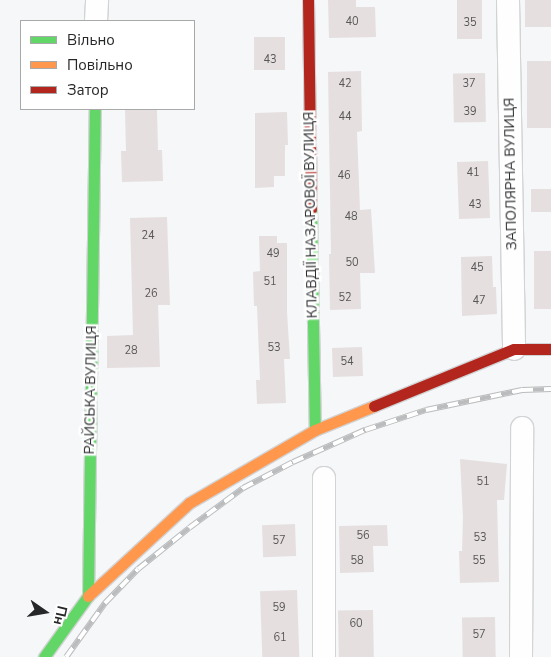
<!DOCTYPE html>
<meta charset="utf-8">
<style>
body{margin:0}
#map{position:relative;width:551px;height:657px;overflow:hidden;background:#f5f7f9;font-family:"Nunito Sans",sans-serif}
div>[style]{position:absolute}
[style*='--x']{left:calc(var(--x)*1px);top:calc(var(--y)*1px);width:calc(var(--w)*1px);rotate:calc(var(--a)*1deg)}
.building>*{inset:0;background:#e6dfdf;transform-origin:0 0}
.roads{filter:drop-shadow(1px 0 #d2d3d4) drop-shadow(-1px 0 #d2d3d4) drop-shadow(0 1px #d2d3d4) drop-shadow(0 -1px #d2d3d4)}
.street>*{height:22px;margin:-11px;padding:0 11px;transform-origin:11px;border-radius:11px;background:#fefefe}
.fast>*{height:11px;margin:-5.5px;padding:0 5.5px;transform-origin:5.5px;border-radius:5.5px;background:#63d668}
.slow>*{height:11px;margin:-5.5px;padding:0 5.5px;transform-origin:5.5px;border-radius:5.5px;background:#ff974d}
.jam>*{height:11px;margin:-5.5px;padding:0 5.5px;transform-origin:5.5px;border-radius:5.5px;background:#b3261e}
.rail>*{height:5.5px;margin-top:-2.75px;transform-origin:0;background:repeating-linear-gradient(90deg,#fff 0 11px,#bbbcbd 0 22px);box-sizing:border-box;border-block:1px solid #bbbcbd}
span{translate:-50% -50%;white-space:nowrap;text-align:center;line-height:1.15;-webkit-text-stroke:5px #fff;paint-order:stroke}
.number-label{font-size:11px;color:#585758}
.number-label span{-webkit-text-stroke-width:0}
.street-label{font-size:14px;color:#262729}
.legend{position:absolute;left:20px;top:20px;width:175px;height:90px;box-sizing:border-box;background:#fff;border:1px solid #a8a9a9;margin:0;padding:6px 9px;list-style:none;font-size:15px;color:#262729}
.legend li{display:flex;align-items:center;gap:10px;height:25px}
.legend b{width:25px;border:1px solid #a8a9a9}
.north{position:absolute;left:20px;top:587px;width:50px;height:50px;-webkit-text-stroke:4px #fff;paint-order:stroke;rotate:103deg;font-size:14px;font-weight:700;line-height:20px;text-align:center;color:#262729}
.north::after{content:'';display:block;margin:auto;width:18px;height:22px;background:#262729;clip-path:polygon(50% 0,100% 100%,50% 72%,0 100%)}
</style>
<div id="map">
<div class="building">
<i style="clip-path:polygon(328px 0,356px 0,356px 7px,375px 7px,376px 37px,329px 38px)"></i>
<i style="left:457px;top:0;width:25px;height:39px"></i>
<i style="left:525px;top:0;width:26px;height:27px"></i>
<i style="left:285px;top:37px;width:33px;height:31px;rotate:90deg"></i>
<i style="left:551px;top:61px;width:67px;height:24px;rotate:90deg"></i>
<i style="clip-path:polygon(361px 71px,362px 131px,357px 132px,360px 210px,371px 209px,375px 273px,360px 273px,361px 309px,330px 310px,329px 254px,331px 254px,328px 72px)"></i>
<i style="left:485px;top:73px;width:49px;height:32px;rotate:89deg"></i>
<i style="clip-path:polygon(125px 109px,157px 109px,158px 150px,162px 150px,163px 181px,122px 182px,121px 151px,126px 151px)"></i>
<i style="clip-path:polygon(287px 112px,288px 145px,285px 145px,285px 176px,274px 176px,274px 187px,255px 188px,255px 113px)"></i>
<i style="left:488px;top:161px;width:57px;height:31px;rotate:88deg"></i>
<i style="left:551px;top:189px;width:23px;height:20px;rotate:90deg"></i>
<i style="clip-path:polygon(167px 217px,170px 305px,158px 305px,160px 367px,107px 368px,107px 336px,133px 335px,130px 218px)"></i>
<i style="clip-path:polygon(259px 236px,277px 236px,277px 243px,287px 243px,287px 312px,290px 359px,284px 359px,286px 403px,257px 404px,256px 380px,260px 380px,257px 306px,254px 306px,253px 272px,260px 271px)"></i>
<i style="left:534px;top:251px;width:17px;height:58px"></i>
<i style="clip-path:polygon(492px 256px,493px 287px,496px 287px,497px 314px,462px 316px,461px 257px)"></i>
<i style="left:362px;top:347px;width:29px;height:30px;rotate:88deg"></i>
<i style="clip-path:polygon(460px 459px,507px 464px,504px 500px,497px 500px,499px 582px,460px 583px,459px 551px,462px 551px,463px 517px)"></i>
<i style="left:295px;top:524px;width:32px;height:33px;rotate:88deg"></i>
<i style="clip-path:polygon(387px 525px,388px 546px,373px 546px,374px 572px,340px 573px,339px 526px)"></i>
<i style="left:297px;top:590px;width:67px;height:37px;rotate:88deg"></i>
<i style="left:373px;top:610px;width:47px;height:35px;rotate:89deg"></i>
<i style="left:495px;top:617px;width:40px;height:33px;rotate:89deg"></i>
</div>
<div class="roads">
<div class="street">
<i style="--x:508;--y:0;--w:349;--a:89"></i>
<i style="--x:96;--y:21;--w:21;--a:-87"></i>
<i style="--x:324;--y:657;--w:179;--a:-90"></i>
<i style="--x:521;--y:657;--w:229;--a:-89.7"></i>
</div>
<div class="fast">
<i style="--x:311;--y:209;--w:221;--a:89"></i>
<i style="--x:44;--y:657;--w:75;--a:-54.2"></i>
<i style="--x:88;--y:596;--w:487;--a:-89.2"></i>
</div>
<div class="slow">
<i style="--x:88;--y:596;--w:137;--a:-42.6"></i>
<i style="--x:189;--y:503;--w:146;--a:-30.1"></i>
<i style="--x:315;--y:430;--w:64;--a:-22.1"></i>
</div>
<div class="jam">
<i style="--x:308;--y:0;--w:209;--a:89.2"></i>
<i style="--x:374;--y:406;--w:151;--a:-22.2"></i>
<i style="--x:514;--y:349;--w:37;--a:0"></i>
</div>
</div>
<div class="rail">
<i style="--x:66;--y:657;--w:67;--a:-54.2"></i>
<i style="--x:105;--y:603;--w:47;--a:-45.9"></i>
<i style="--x:138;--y:569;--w:65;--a:-38.8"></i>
<i style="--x:189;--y:528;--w:67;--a:-36.5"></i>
<i style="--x:243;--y:488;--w:56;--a:-27.5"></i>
<i style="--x:293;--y:462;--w:79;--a:-24"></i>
<i style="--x:365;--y:430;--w:64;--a:-18.2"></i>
<i style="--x:426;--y:410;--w:98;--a:-11.8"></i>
<i style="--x:522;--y:390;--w:29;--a:-2"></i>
</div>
<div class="number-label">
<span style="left:352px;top:22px">40</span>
<span style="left:470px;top:23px">35</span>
<span style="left:270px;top:60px">43</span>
<span style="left:345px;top:84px">42</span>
<span style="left:469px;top:84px">37</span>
<span style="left:470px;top:112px">39</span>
<span style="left:345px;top:117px">44</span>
<span style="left:473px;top:173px">41</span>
<span style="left:344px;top:176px">46</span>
<span style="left:475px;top:205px">43</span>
<span style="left:351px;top:217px">48</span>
<span style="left:148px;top:236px">24</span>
<span style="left:273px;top:254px">49</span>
<span style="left:352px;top:263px">50</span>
<span style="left:477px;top:268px">45</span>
<span style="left:270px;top:282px">51</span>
<span style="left:151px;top:294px">26</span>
<span style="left:345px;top:298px">52</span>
<span style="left:479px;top:301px">47</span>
<span style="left:274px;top:348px">53</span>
<span style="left:131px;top:351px">28</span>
<span style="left:347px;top:362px">54</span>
<span style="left:483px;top:482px">51</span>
<span style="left:363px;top:536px">56</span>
<span style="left:480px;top:538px">53</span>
<span style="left:279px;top:541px">57</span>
<span style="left:357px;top:561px">58</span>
<span style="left:479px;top:561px">55</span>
<span style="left:279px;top:608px">59</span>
<span style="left:356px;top:624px">60</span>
<span style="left:479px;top:635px">57</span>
<span style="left:280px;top:638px">61</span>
</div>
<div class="street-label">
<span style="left:511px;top:174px;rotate:-91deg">ЗАПОЛЯРНА ВУЛИЦЯ</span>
<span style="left:311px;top:215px;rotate:-91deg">КЛАВДІЇ НАЗАРОВОЇ ВУЛИЦЯ</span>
<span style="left:91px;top:390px;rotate:-89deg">РАЙСЬКА ВУЛИЦЯ</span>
</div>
<ul class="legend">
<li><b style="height:6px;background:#63d668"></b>Вільно</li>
<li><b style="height:6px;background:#ff974d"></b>Повільно</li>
<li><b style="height:6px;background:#b3261e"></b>Затор</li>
</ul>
<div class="north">Пн</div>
</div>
